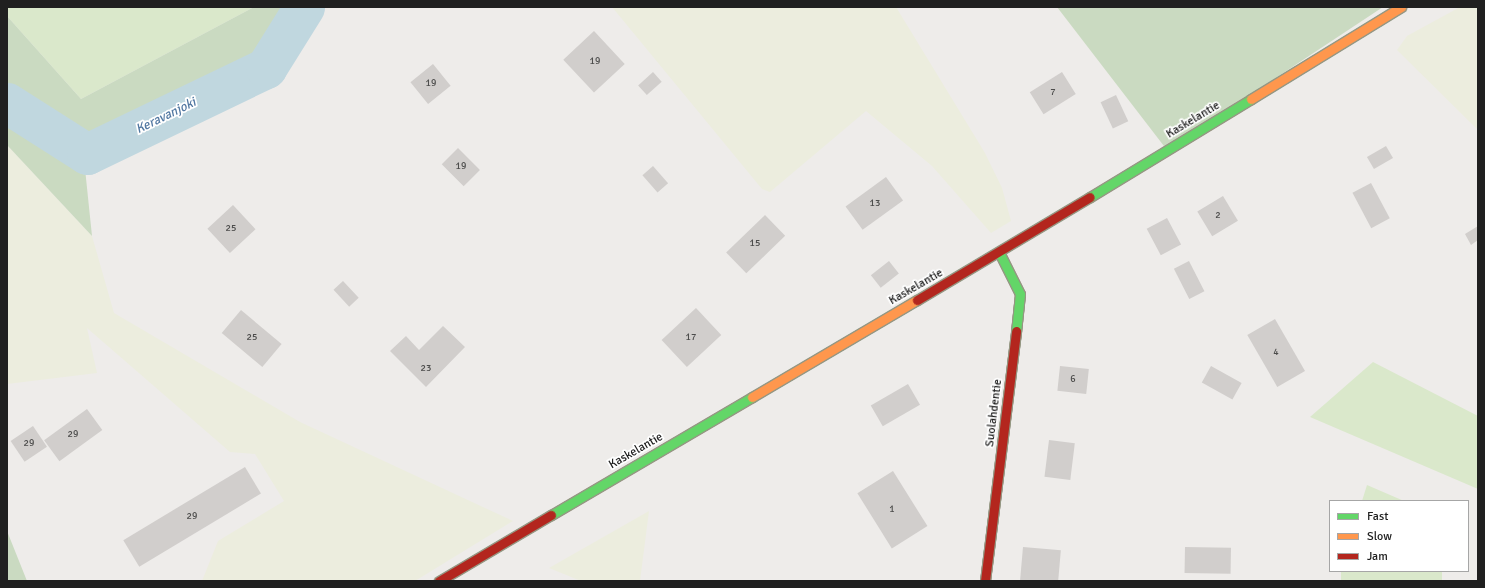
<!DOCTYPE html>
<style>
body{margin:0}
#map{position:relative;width:1485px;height:588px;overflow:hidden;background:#eeecea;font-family:Signika,sans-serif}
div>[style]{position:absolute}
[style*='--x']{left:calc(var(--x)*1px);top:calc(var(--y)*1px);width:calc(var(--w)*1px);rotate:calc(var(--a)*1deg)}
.farmland>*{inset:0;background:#ecedde}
.grass>*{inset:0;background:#dae8cb;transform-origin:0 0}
.forest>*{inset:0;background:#cadac1}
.river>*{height:41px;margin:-20.5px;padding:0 20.5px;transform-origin:20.5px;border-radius:20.5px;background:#c0d7df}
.building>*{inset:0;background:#d1cecc;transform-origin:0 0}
.roads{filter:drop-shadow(1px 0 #959783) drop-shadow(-1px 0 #959783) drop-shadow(0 1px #959783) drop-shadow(0 -1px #959783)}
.fast>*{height:9px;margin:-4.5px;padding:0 4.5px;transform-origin:4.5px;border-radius:4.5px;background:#63d668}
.slow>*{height:9px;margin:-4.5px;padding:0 4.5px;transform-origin:4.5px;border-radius:4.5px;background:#ff974d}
.jam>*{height:9px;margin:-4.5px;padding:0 4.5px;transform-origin:4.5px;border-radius:4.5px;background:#b3261e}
span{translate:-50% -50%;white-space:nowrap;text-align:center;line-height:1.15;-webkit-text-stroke:3.5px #fff;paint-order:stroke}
.number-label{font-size:10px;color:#4c4c4b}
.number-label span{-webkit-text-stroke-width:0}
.street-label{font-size:12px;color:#202020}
.water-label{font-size:13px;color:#5177a1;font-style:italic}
.frame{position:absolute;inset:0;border:8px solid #202020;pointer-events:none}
.legend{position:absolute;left:1329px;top:500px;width:140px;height:72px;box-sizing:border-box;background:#fff;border:1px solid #a6a6a6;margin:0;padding:5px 7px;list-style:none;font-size:12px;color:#202020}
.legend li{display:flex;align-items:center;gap:8px;height:20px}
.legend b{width:20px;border:1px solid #a6a6a6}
</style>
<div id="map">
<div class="farmland">
<i style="clip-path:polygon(612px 7px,896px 7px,985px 153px,1002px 188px,1011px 221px,991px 233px,932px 166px,866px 111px,770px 192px,762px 189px)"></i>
<i style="clip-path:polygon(1460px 7px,1478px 7px,1478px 130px,1397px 50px,1407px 36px)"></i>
<i style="clip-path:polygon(7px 145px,92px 236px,114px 313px,300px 422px,513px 521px,415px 581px,202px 581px,218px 541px,284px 501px,255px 454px,230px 452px,87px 328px,97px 373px,7px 384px)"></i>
<i style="clip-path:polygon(649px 511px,640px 581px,581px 581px,549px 568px)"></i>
</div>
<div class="grass">
<i style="clip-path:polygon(7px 7px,254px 7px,81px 99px,7px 16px)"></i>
<i style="clip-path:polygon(1373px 362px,1478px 416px,1478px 489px,1310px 417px)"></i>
<i style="clip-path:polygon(1367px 485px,1404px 501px,1362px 501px)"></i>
<i style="left:1341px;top:571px;width:101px;height:10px"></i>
</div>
<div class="forest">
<i style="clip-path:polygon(254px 7px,295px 7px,261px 63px,88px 146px,7px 95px,7px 16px,81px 99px)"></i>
<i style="clip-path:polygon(1057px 7px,1383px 7px,1167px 150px)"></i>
<i style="clip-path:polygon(7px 110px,84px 159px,92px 236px,7px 145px)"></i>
<i style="clip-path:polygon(7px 531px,27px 581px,7px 581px)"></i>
</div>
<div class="river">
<i style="--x:7;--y:103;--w:95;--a:32.5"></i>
<i style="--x:87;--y:154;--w:199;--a:-25.7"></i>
<i style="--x:266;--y:68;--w:72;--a:-58.1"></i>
</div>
<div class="building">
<i style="left:594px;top:31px;width:45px;height:42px;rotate:47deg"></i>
<i style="left:433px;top:64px;width:28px;height:29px;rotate:51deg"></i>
<i style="left:653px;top:72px;width:13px;height:20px;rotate:48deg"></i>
<i style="left:1062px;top:72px;width:26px;height:38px;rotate:58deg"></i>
<i style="left:1116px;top:95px;width:29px;height:17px;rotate:65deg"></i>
<i style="left:1386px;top:146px;width:14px;height:22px;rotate:60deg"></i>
<i style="left:458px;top:148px;width:31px;height:23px;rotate:45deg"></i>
<i style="left:653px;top:166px;width:23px;height:14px;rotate:49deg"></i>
<i style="left:886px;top:177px;width:29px;height:50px;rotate:54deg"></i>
<i style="left:1371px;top:183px;width:40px;height:21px;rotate:62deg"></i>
<i style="left:1223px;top:196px;width:29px;height:30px;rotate:59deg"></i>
<i style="left:233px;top:205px;width:33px;height:35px;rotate:47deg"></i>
<i style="left:765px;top:215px;width:29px;height:54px;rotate:46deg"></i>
<i style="left:1167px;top:218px;width:30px;height:23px;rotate:62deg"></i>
<i style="clip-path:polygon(1478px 226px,1478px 240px,1471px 245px,1465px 234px)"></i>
<i style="left:889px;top:261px;width:16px;height:23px;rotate:52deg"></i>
<i style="left:1189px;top:261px;width:34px;height:17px;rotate:63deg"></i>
<i style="left:343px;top:281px;width:23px;height:13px;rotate:47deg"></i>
<i style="left:696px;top:308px;width:37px;height:47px;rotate:47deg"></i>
<i style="left:241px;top:310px;width:53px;height:30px;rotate:40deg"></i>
<i style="left:1275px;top:319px;width:60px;height:32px;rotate:60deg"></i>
<i style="clip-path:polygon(443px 326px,465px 347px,426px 387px,390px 351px,406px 336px,419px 350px)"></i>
<i style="left:1060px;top:366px;width:29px;height:25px;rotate:6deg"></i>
<i style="left:1211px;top:366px;width:35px;height:19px;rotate:29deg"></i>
<i style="left:908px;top:384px;width:24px;height:43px;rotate:60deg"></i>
<i style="left:87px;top:409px;width:26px;height:53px;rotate:54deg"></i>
<i style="left:33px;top:426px;width:25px;height:27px;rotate:56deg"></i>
<i style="left:1049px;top:440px;width:26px;height:37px;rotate:7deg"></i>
<i style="left:245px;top:467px;width:31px;height:142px;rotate:59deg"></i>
<i style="left:893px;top:471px;width:65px;height:42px;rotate:58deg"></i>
<i style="left:1023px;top:547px;width:38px;height:34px;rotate:5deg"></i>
<i style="left:1185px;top:547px;width:46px;height:26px;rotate:1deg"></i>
</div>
<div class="roads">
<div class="fast">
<i style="--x:1090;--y:197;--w:188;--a:-31.3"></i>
<i style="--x:999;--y:252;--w:47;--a:63.4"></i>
<i style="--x:1020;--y:294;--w:37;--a:96"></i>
<i style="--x:551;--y:515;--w:233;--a:-30.4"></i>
</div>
<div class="slow">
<i style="--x:1251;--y:99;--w:176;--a:-31.5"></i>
<i style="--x:752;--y:397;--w:191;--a:-30.5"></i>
</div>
<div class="jam">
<i style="--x:917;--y:300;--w:201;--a:-30.8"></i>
<i style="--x:439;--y:581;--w:130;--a:-30.5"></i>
<i style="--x:985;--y:581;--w:252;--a:-82.9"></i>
</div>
</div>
<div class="number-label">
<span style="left:595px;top:62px">19</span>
<span style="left:431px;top:84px">19</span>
<span style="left:1053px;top:93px">7</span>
<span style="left:461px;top:167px">19</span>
<span style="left:875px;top:204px">13</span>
<span style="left:1218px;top:216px">2</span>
<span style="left:231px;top:229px">25</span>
<span style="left:755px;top:244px">15</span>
<span style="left:252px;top:338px">25</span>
<span style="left:691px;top:338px">17</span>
<span style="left:1276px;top:353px">4</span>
<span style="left:426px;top:369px">23</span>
<span style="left:1073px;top:380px">6</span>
<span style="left:73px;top:435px">29</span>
<span style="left:29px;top:444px">29</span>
<span style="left:892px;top:510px">1</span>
<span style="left:192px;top:517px">29</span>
</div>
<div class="street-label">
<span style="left:1193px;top:120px;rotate:-31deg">Kaskelantie</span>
<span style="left:916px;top:287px;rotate:-30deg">Kaskelantie</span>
<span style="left:994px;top:413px;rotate:-83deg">Suolahdentie</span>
<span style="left:636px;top:451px;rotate:-30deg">Kaskelantie</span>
</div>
<div class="water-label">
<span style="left:166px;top:116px;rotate:-26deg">Keravanjoki</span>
</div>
<div class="frame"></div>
<ul class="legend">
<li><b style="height:5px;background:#63d668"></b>Fast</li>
<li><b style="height:5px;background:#ff974d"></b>Slow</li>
<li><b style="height:5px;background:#b3261e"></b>Jam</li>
</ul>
</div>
